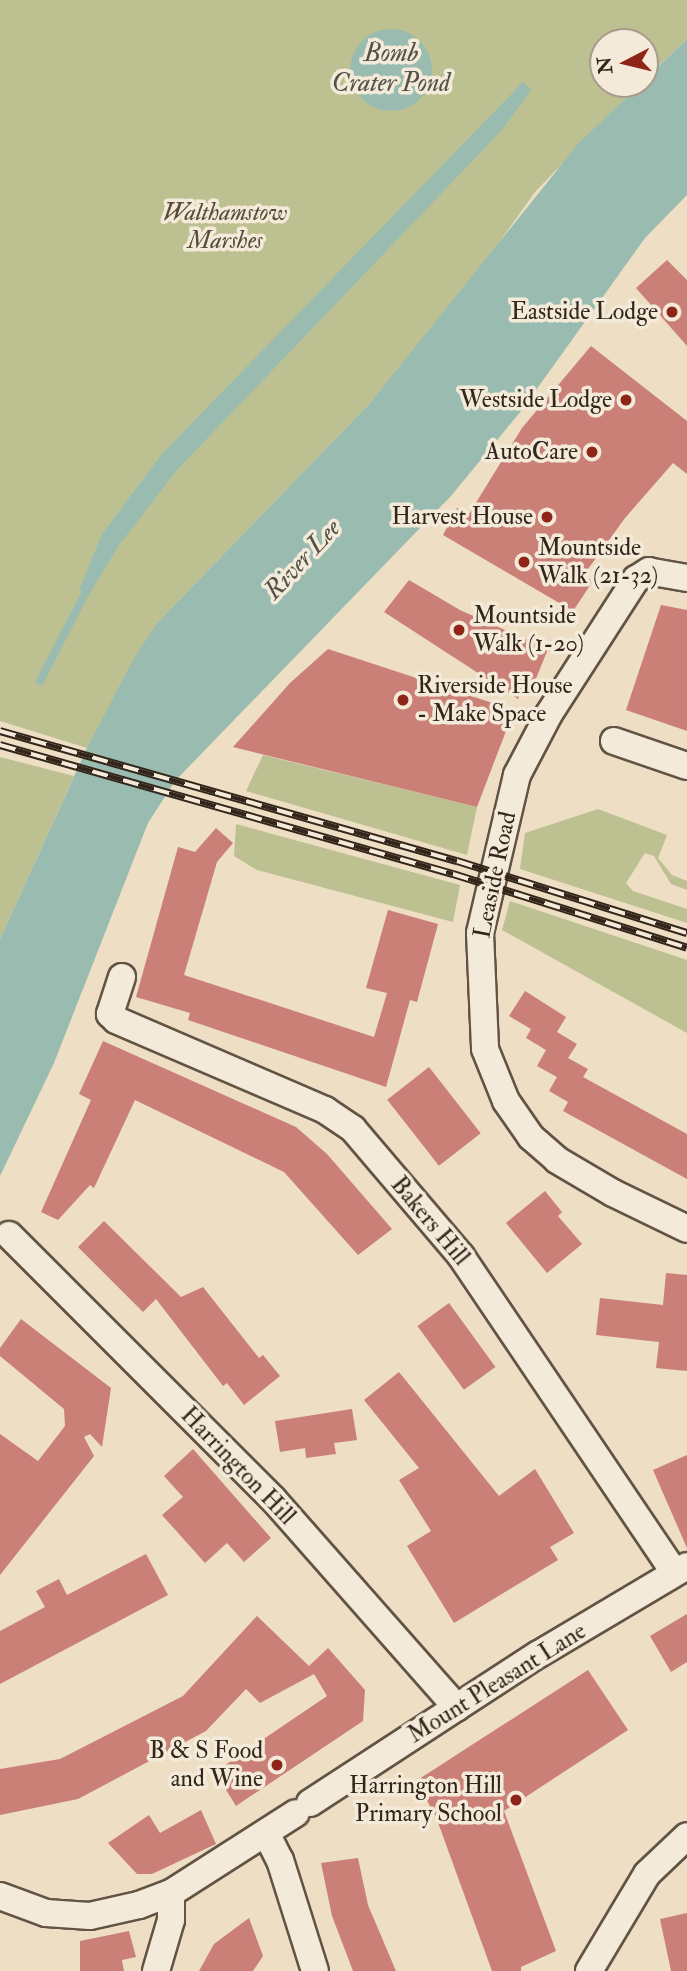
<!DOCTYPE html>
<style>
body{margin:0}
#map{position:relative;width:687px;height:1971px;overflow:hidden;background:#eddec4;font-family:"IM FELL Double Pica",serif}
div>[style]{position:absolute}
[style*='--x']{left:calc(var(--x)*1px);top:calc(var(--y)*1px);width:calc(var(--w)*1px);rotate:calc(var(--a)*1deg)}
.green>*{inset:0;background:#bdc091}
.water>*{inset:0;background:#9abcb0}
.round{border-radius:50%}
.stream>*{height:8px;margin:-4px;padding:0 4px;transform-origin:4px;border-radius:4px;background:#9abcb0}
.building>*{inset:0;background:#ca7f77;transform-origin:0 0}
.roads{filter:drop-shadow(2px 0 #625345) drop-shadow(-2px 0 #625345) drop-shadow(0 2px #625345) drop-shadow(0 -2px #625345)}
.minor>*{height:26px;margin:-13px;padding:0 13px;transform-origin:13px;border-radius:13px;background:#f3ead9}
.rail>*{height:8px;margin-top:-4px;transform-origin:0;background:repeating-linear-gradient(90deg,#f3ead9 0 16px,#34251b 0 32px);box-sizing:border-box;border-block:2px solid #34251b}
.dots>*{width:19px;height:19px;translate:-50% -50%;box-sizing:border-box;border:4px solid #f3ead9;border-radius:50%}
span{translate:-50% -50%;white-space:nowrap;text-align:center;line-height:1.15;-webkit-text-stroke:7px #f3ead9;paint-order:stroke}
.park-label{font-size:24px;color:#564c38;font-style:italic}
.poi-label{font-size:24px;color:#34251b}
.right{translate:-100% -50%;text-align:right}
.left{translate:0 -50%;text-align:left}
.street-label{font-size:24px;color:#34251b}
.water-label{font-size:26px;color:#535248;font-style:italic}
.north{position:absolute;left:589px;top:28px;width:70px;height:70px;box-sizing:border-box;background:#f3ead9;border:2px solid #a79b8d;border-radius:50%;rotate:263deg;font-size:19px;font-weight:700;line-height:28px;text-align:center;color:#34251b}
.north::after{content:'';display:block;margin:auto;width:24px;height:32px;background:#8f2418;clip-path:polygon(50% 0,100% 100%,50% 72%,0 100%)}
</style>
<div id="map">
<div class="green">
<i style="clip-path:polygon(0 0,687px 0,687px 39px,645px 79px,645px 42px,603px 42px,603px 84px,639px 84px,535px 192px,468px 286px,370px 403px,158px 622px,87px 748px,0 721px)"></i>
<i style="clip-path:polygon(263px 755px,477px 807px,467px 855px,246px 791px)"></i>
<i style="clip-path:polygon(0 757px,74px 776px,0 939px)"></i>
<i style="clip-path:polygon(598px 809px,667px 835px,658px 858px,672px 875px,687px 881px,687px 890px,671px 884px,654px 856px,645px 853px,626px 883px,633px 891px,687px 909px,687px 923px,520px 869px,525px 833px)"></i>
<i style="clip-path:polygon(236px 824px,460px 885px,453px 922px,257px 870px,234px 856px)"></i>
<i style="clip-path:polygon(510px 901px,687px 960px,687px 1033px,502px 930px)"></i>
</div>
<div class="water">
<i class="round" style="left:350px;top:29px;width:82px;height:82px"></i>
<i style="clip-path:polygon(687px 39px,687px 195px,645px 238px,521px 411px,451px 496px,175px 781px,148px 823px,54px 1063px,0 1176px,0 939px,87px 748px,134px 658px,158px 622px,370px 403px,578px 144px)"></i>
<i style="clip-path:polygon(523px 82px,531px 90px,502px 130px,177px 470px,119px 545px,89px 595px,79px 590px,102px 534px,161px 455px)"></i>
</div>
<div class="stream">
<i style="--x:40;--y:681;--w:109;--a:-62.7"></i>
</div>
<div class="building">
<i style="clip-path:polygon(667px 260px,687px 280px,687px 346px,636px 288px)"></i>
<i style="clip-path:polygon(591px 346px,687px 421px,687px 474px,673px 463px,625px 518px,583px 576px,593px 581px,573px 611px,443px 535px,457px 508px,469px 514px,522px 428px)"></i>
<i style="clip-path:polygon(409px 580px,460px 610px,548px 649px,533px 686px,525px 683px,518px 699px,384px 612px)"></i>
<i style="clip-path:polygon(661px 605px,687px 610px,687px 731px,626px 710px)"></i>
<i style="clip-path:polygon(328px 649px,514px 710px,477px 807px,233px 747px,290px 683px)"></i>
<i style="clip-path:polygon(216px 828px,233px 843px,217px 862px,184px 975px,374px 1037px,387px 993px,366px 988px,388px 910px,438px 924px,417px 1002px,410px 1000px,386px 1087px,188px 1020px,190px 1013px,136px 997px,178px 847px,195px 852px)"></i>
<i style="clip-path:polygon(525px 991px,566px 1017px,557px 1032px,577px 1044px,568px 1058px,588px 1069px,583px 1077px,687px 1134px,687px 1179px,563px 1111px,568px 1102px,549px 1091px,557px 1077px,537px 1066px,546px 1050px,526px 1038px,531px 1029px,509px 1016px)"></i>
<i style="clip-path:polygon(103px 1041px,296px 1127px,327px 1154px,392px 1229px,358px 1255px,284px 1172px,135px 1100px,94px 1188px,90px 1185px,58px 1220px,41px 1212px,91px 1100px,79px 1094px)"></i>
<i style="left:429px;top:1067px;width:84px;height:53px;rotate:52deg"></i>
<i style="clip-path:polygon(545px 1191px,562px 1212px,558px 1216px,582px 1244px,547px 1273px,506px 1223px)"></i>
<i style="clip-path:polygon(104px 1221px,181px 1297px,203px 1287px,259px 1358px,263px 1355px,280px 1376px,244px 1405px,227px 1383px,223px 1386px,156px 1299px,143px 1312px,78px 1247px)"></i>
<i style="clip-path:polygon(666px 1273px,687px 1275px,687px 1371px,656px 1368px,659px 1342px,596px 1335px,600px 1298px,663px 1305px)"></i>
<i style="left:449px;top:1303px;width:79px;height:39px;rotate:54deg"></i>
<i style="clip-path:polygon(21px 1319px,111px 1388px,102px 1447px,90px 1434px,84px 1437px,94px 1456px,0 1575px,0 1434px,38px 1461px,65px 1426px,64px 1409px,0 1356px,0 1348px)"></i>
<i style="clip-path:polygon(399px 1372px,499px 1496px,535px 1469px,574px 1533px,550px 1547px,558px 1560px,454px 1623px,407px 1546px,431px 1531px,399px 1480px,419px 1468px,364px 1400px)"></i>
<i style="clip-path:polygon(352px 1409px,357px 1440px,334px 1443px,336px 1454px,306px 1458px,305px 1448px,280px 1452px,275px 1421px)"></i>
<i style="clip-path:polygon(193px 1449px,271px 1538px,244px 1562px,227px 1543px,205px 1563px,162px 1515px,183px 1497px,164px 1476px)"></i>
<i style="clip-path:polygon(687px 1455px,687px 1548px,653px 1470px)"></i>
<i style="clip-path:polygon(146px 1554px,168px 1595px,0 1684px,0 1631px,45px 1607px,36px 1591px,59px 1579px,67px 1595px)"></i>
<i style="clip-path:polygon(687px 1614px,687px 1662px,671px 1672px,650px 1636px)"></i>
<i style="clip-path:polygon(257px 1616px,309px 1666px,328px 1648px,365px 1690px,363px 1721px,236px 1806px,215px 1772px,327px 1696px,314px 1674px,260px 1703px,246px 1689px,206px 1731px,78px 1799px,0 1815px,0 1769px,60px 1759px,183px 1696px)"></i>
<i style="clip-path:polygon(588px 1670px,628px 1730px,504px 1811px,556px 1951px,521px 1967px,521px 1971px,492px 1971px,436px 1817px,416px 1781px)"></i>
<i style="clip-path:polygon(201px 1810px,216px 1844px,152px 1874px,137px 1874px,108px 1843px,149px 1815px,160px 1833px)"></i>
<i style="clip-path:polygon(358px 1858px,368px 1905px,396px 1971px,353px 1971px,332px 1916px,321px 1863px)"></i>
<i style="clip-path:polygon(687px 1913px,687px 1971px,671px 1971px,660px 1919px)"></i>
<i style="clip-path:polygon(249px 1918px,263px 1956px,253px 1971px,199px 1971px,214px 1944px)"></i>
<i style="clip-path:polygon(129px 1931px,136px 1957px,122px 1960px,124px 1971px,80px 1971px,80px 1941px)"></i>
</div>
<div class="roads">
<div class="minor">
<i style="--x:687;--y:578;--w:39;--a:-170"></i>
<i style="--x:649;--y:571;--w:15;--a:148"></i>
<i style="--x:636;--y:579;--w:161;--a:122.8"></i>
<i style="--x:549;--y:714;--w:69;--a:117.7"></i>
<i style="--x:517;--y:775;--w:162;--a:103.2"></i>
<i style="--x:480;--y:933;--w:116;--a:87.5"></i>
<i style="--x:485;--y:1049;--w:56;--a:68"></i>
<i style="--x:506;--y:1101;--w:44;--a:55.2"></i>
<i style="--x:531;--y:1137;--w:35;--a:41"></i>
<i style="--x:557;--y:1160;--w:65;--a:30.5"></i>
<i style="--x:613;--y:1193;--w:82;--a:25.9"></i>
<i style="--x:614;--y:741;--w:77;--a:18.9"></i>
<i style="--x:122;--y:977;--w:39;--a:108"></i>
<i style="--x:110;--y:1014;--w:8;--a:45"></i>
<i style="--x:116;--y:1020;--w:228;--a:23.3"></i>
<i style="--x:325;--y:1110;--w:34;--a:34"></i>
<i style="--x:353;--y:1129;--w:167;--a:49.6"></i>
<i style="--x:461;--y:1256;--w:381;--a:56"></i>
<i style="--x:9;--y:1235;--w:373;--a:45"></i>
<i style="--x:273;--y:1499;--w:278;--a:48.6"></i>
<i style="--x:310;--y:1803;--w:273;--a:-33.1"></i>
<i style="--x:539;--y:1654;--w:172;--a:-30.7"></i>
<i style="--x:266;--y:1833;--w:30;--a:63"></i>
<i style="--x:280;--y:1860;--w:116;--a:72.5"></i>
<i style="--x:0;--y:1896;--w:49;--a:20.3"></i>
<i style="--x:46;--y:1913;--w:44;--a:3.9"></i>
<i style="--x:90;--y:1916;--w:50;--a:-12.7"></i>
<i style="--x:139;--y:1905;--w:34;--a:-21"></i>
<i style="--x:171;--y:1893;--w:148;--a:-32.6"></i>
<i style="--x:156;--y:1971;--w:53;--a:-73.6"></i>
<i style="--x:171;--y:1920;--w:27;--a:-90"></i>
<i style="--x:589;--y:1971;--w:113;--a:-59.1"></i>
<i style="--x:647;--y:1874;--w:55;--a:-43.5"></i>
</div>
</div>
<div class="rail">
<i style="--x:0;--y:731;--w:475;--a:15.9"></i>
<i style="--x:457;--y:861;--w:241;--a:17.4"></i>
<i style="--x:0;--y:745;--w:471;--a:15.9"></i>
<i style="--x:453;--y:874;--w:245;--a:17.5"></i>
</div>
<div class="dots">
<i style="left:672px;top:312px;background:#8f2418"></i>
<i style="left:626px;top:400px;background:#8f2418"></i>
<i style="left:592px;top:452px;background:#8f2418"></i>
<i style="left:547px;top:517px;background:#8f2418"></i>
<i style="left:524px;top:562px;background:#8f2418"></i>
<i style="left:459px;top:630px;background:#8f2418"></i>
<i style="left:403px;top:700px;background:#8f2418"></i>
<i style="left:277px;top:1765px;background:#8f2418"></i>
<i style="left:516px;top:1800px;background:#8f2418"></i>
</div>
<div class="park-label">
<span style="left:225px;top:227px">Walthamstow<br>Marshes</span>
</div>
<div class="poi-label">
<span class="right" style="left:658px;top:312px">Eastside Lodge</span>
<span class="right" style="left:612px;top:400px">Westside Lodge</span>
<span class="right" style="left:578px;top:452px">AutoCare</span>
<span class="right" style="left:533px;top:517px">Harvest House</span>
<span class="left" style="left:538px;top:562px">Mountside<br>Walk (21-32)</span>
<span class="left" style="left:473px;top:630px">Mountside<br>Walk (1-20)</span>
<span class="left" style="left:417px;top:700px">Riverside House<br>- Make Space</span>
<span class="right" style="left:263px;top:1765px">B &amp; S Food<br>and Wine</span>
<span class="right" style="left:502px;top:1800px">Harrington Hill<br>Primary School</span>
</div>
<div class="street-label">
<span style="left:495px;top:875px;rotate:-78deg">Leaside Road</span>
<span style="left:430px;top:1221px;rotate:50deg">Bakers Hill</span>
<span style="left:238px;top:1466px;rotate:46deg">Harrington Hill</span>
<span style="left:497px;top:1683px;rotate:-32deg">Mount Pleasant Lane</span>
</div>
<div class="water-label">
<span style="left:391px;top:69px">Bomb<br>Crater Pond</span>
<span style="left:303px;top:560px;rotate:-47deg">River Lee</span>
</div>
<div class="north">N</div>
</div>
